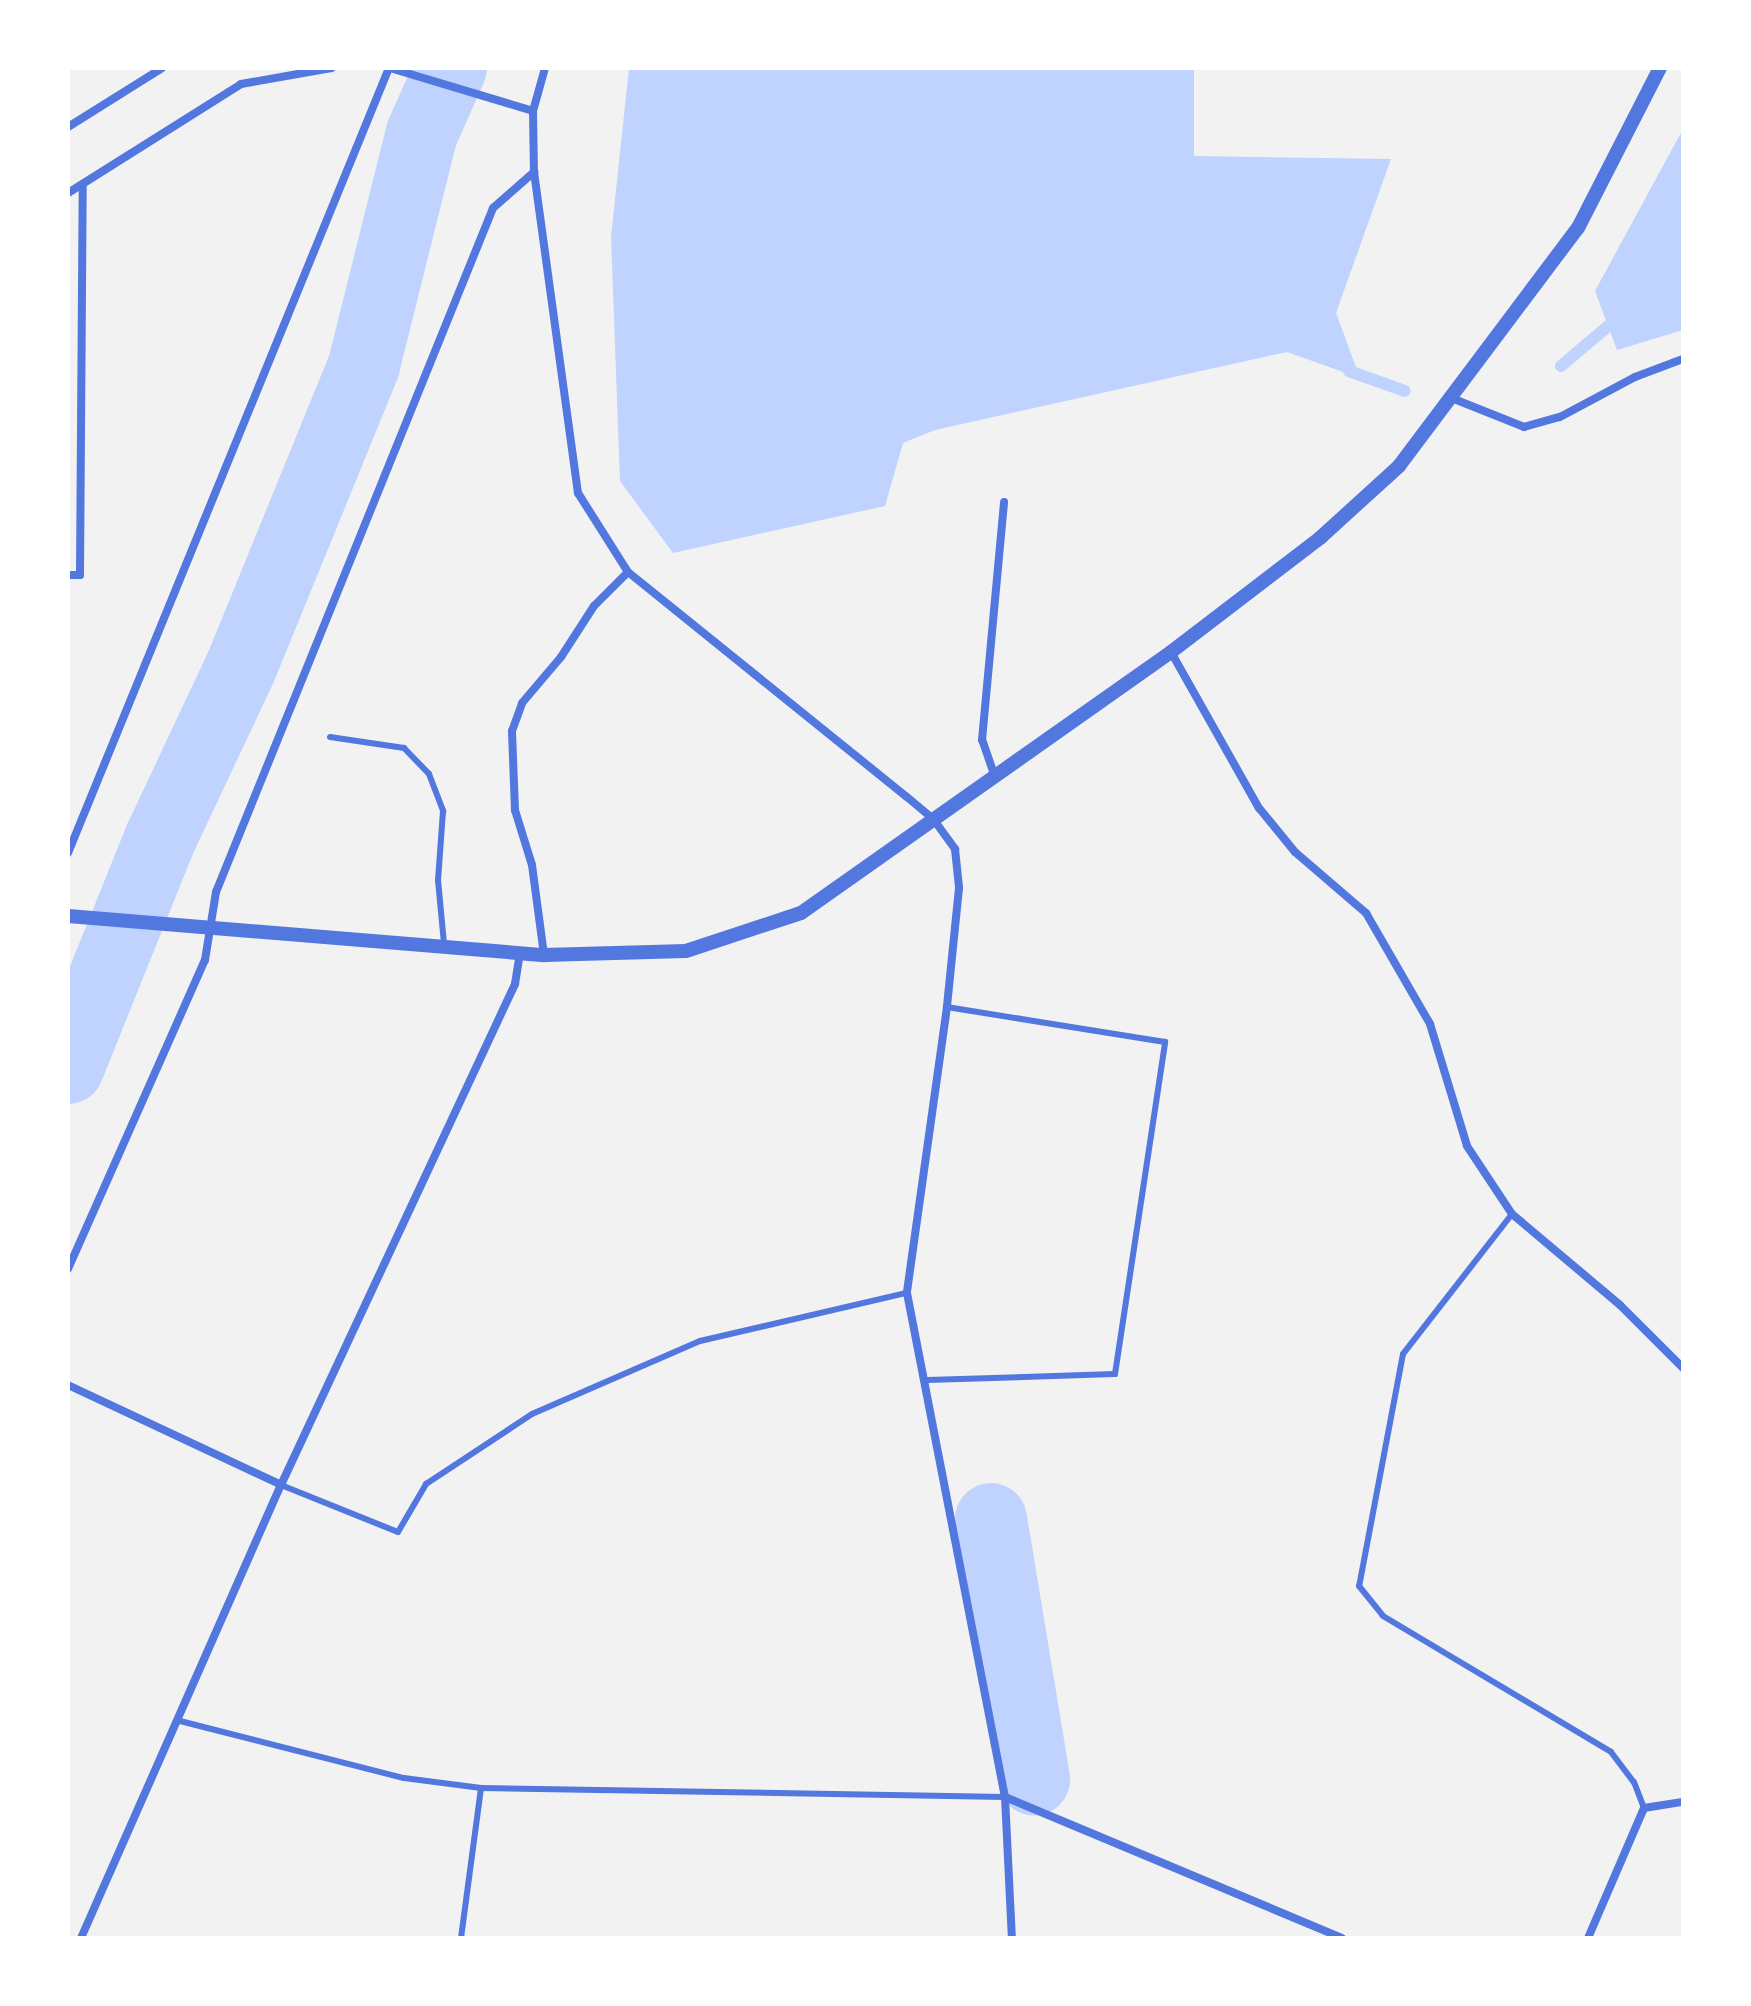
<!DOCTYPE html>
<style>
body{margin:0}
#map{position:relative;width:1751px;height:2006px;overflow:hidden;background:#f2f2f2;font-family:Helvetica,sans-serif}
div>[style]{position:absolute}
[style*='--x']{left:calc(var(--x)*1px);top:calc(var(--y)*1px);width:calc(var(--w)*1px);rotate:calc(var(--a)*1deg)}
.water>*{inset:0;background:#bfd3fe}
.stream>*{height:12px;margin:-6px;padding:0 6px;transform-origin:6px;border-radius:6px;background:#bfd3fe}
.river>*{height:72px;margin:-36px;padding:0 36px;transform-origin:36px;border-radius:36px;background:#bfd3fe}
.service>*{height:6px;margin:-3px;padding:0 3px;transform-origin:3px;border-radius:3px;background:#5277de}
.minor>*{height:8px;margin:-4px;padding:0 4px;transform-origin:4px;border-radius:4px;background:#5277de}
.tertiary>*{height:14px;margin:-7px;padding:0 7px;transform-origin:7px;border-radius:7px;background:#5277de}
span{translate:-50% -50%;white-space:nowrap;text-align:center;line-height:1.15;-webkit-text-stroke:8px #fff;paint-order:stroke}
.frame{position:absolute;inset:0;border:70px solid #fff;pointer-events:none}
</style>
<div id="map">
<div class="water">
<i style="clip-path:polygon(629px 68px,1194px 68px,1194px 156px,1391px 159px,1336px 313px,1360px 378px,1287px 352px,935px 430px,903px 443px,885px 506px,673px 553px,620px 481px,611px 237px)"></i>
<i style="clip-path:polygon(1683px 129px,1683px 330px,1617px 350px,1595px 291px)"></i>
</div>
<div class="stream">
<i style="--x:1561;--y:366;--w:76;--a:-40.2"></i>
<i style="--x:1349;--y:371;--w:59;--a:19.7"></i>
</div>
<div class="river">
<i style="--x:68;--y:1068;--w:249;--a:-68.1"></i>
<i style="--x:161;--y:837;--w:188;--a:-64.8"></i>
<i style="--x:241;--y:667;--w:326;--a:-67.8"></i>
<i style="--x:364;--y:365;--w:239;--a:-76"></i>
<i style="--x:422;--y:133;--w:71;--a:-66"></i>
<i style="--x:991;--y:1519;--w:264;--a:80.6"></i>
</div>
<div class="service">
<i style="--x:330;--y:737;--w:75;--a:8.5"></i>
<i style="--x:404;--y:748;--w:36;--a:46"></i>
<i style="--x:429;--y:774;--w:40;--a:69"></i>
<i style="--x:443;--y:811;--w:69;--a:94.1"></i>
<i style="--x:438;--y:880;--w:64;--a:84.6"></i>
<i style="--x:1512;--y:1214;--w:177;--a:127.9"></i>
<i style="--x:1403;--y:1354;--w:236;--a:100.7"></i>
<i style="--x:1359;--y:1586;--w:38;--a:51"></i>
<i style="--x:1383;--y:1616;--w:265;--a:30.8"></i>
<i style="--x:1611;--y:1752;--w:38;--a:53"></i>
<i style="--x:1634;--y:1782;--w:28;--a:69"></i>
<i style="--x:927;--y:1380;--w:188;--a:-1.8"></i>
<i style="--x:1115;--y:1374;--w:336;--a:-81.4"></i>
<i style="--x:1165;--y:1042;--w:221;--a:-170.9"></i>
<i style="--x:281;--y:1485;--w:126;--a:21.9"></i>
<i style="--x:398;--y:1532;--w:56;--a:-59.7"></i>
<i style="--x:426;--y:1484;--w:127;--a:-33.4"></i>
<i style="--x:532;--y:1414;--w:183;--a:-23.5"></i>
<i style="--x:700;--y:1341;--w:212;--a:-13.1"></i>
<i style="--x:180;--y:1721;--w:231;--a:14.3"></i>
<i style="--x:404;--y:1778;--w:78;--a:7.4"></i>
<i style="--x:481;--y:1788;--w:524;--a:0.98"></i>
<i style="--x:461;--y:1938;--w:151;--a:-82.4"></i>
</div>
<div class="minor">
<i style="--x:390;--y:68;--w:149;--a:16.7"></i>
<i style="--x:545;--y:68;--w:45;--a:105.6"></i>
<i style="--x:533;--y:111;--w:61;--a:89.1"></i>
<i style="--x:534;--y:172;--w:324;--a:82.2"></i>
<i style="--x:578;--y:493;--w:93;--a:57.7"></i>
<i style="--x:628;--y:572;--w:358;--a:38.9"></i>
<i style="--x:907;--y:797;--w:35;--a:40"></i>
<i style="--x:934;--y:820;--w:36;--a:54"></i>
<i style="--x:955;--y:849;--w:39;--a:84"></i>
<i style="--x:959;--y:888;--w:120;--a:95.8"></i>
<i style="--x:947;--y:1007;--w:289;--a:98"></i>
<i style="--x:907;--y:1293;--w:513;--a:79"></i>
<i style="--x:1005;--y:1797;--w:141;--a:87.2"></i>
<i style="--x:68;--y:127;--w:111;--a:-32.1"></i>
<i style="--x:68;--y:193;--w:204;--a:-32.2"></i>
<i style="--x:241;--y:84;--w:92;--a:-10"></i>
<i style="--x:1449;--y:397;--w:81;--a:21.8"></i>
<i style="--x:1524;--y:427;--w:37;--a:-16"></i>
<i style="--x:1560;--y:417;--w:85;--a:-28.1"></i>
<i style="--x:1635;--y:377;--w:51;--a:-20.6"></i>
<i style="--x:68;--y:575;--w:12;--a:0"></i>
<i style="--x:80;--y:575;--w:390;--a:-89.6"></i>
<i style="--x:1171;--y:652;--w:179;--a:60.6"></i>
<i style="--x:1259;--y:808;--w:57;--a:50.7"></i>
<i style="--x:1295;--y:852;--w:94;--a:40.7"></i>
<i style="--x:1366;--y:913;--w:128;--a:60"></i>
<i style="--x:1430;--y:1024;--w:127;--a:73.1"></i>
<i style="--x:1467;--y:1146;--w:82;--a:56.5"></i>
<i style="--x:1512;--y:1214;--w:141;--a:40.1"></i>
<i style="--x:1620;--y:1305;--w:89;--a:45"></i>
<i style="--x:995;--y:777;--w:39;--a:-109"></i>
<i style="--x:982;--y:740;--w:239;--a:-84.7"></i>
<i style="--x:68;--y:853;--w:848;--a:-67.76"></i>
<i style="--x:544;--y:955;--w:91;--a:-97.6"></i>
<i style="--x:532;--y:865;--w:58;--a:-107.2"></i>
<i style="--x:515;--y:810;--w:79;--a:-92.2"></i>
<i style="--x:512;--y:731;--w:30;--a:-70"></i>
<i style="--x:522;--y:703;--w:60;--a:-49.7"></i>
<i style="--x:561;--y:657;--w:61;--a:-57.1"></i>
<i style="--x:594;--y:606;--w:48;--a:-45"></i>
<i style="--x:68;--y:1269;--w:338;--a:-66.1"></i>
<i style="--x:205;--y:960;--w:69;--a:-80.8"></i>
<i style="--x:216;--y:892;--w:738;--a:-67.95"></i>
<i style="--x:493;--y:208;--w:55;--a:-41.3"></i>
<i style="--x:68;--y:1385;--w:235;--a:25.1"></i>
<i style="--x:1005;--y:1797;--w:365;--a:22.7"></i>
<i style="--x:81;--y:1938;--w:495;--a:-66.2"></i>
<i style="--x:281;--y:1485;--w:553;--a:-64.96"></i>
<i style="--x:515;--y:984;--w:31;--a:-81"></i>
<i style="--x:1588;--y:1938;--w:142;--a:-66.7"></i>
<i style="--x:1644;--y:1808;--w:39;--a:-9"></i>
</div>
<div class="tertiary">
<i style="--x:68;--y:916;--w:478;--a:4.7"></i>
<i style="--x:544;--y:955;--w:142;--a:-1.6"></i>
<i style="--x:686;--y:951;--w:121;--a:-18.3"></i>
<i style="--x:801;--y:913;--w:453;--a:-35.2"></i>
<i style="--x:1171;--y:652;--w:188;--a:-37.4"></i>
<i style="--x:1320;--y:538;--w:107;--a:-42.3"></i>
<i style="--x:1399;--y:466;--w:298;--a:-53.1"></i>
<i style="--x:1578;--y:228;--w:180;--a:-62.9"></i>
</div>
<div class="frame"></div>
</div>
